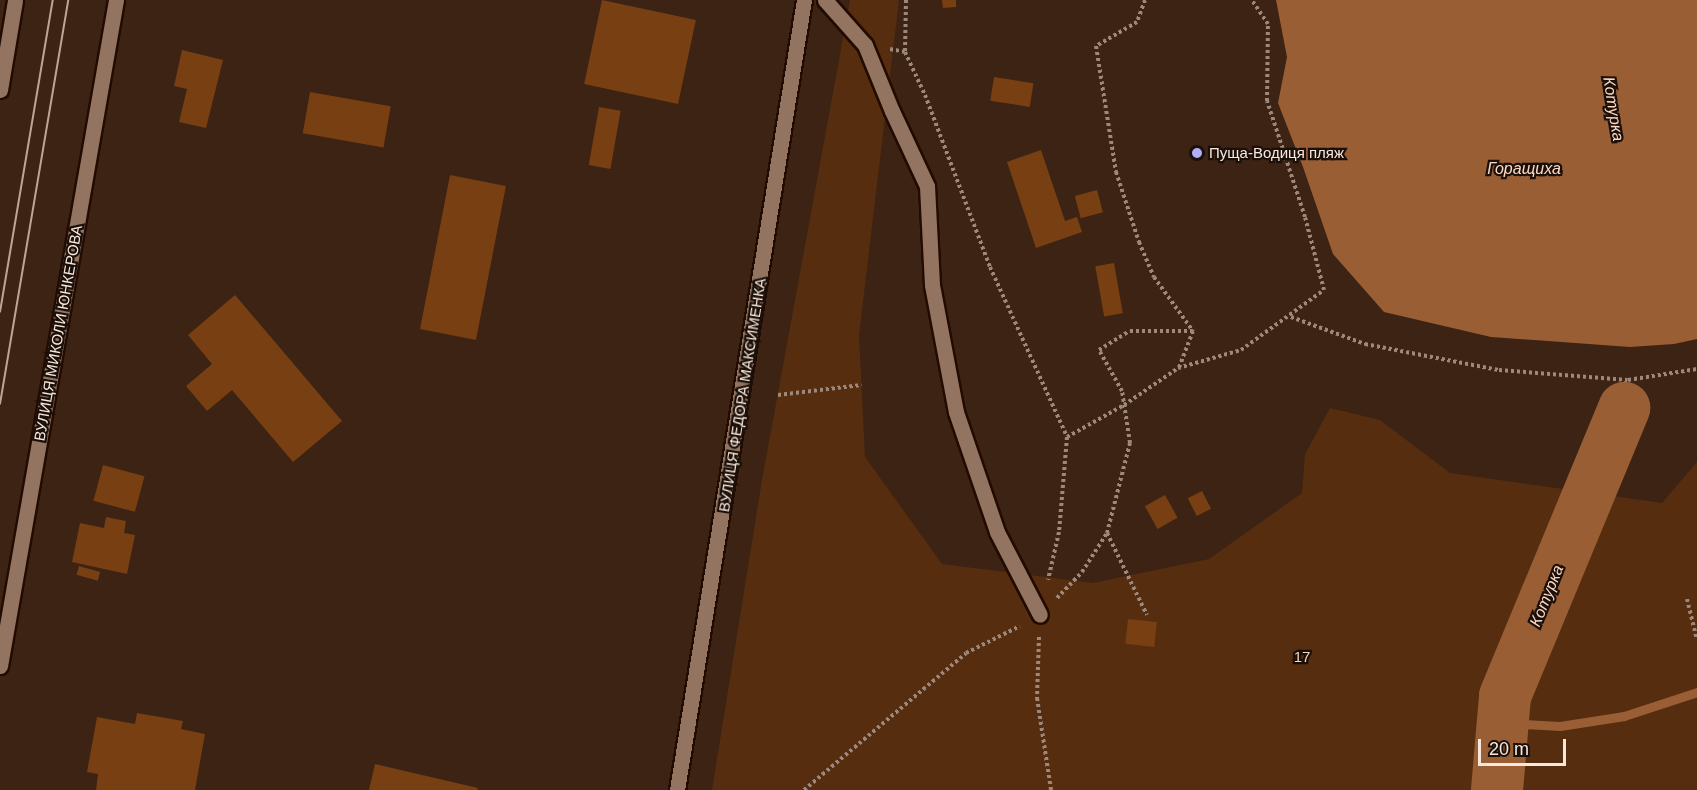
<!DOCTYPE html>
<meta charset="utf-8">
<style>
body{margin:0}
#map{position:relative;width:1697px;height:790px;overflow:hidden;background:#3c2313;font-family:Helvetica,sans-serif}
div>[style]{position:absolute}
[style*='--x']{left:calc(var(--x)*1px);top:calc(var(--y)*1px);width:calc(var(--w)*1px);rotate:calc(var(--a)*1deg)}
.green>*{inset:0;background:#562d0e}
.water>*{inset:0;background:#9a5e35}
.stream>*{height:9px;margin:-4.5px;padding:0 4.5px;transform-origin:4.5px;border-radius:4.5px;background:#9a5e35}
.river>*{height:52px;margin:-26px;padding:0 26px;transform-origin:26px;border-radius:26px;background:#9a5e35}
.building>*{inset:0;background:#773f12;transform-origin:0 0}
.path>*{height:4px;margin-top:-2px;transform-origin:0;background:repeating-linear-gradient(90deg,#9d887b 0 3px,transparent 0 6px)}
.roads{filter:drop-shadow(2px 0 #220b00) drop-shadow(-2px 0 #220b00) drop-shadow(0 2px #220b00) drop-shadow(0 -2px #220b00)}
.service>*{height:15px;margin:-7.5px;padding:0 7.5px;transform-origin:7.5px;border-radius:7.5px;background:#927461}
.minor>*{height:15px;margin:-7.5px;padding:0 7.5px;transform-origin:7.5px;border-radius:7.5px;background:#927461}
.tram>*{height:1.5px;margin:-0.75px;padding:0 0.75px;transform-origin:0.75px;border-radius:0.75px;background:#bba79a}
.dots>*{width:16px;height:16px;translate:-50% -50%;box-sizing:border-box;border:3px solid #1b1009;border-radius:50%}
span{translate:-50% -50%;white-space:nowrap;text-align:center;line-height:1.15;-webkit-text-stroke:4.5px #1b1009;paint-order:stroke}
.poi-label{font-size:15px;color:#f8e7dc}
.left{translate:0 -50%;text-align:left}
.street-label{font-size:15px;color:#f8e7dc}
.park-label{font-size:15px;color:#f7d3bc}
.water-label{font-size:16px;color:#fdd9c3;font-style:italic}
.scale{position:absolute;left:1478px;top:739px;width:88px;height:27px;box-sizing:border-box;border:3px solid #f8e7dc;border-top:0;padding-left:8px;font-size:18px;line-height:21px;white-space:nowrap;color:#f8e7dc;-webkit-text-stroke:4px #1b1009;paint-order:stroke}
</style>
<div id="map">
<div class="green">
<i style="clip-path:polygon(850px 0,899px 0,859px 335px,865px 457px,942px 564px,1093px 583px,1209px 559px,1302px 493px,1305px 454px,1330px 408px,1380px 420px,1450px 473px,1662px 503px,1697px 462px,1697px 790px,712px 790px,762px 480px)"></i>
</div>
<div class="water">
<i style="clip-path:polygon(1276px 0,1697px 0,1697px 339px,1674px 344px,1630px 347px,1491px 337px,1384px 312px,1333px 254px,1303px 167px,1278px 103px,1287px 57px)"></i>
</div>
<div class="stream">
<i style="--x:1503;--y:723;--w:57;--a:3"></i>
<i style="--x:1560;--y:726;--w:65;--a:-8.9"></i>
<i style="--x:1624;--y:716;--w:77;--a:-18.2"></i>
</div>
<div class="river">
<i style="--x:1497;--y:790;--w:94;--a:-85.1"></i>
<i style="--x:1505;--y:696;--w:312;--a:-67.5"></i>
</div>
<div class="building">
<i style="left:602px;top:0;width:96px;height:86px;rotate:12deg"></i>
<i style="clip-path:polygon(942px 0,956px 0,956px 7px,943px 8px)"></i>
<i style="clip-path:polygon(182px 50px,223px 60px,206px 128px,179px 122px,187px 89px,174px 86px)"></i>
<i style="left:994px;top:77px;width:40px;height:24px;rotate:9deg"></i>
<i style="left:310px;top:92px;width:82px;height:42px;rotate:10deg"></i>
<i style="left:599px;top:107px;width:22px;height:59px;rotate:10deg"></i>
<i style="clip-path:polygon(1041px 150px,1065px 221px,1077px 217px,1082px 232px,1036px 248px,1007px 162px)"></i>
<i style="left:450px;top:175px;width:57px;height:157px;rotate:11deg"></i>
<i style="left:1097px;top:190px;width:23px;height:23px;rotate:75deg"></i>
<i style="left:1114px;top:263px;width:51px;height:19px;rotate:80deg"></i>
<i style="clip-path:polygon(235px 295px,342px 421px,293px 462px,232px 390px,207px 411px,186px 386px,212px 364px,188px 335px)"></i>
<i style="left:103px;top:465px;width:43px;height:37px;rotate:15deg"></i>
<i style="left:1202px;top:491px;width:20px;height:16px;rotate:63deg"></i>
<i style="left:1165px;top:495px;width:26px;height:23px;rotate:61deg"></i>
<i style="clip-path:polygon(106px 517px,126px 521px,124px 533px,135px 535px,127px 574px,72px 562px,80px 523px,104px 528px)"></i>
<i style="left:79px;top:566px;width:22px;height:9px;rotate:16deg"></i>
<i style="left:1128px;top:619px;width:29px;height:25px;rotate:6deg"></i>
<i style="clip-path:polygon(137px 713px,183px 721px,181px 729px,205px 734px,195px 790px,96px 790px,98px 774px,87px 772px,97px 717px,135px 724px)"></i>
<i style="clip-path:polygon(375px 764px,478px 788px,477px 790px,369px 790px)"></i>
</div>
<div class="path">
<i style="--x:906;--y:0;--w:52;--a:91.1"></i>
<i style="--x:905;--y:52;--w:47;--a:65.1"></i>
<i style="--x:925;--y:95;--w:184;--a:69.3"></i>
<i style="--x:990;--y:267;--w:187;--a:65.6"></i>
<i style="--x:1067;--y:437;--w:95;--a:94.8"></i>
<i style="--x:1059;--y:532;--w:49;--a:102.9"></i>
<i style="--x:1145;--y:0;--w:23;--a:110"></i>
<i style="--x:1137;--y:22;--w:48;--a:149.7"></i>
<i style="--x:1096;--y:46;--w:128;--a:81"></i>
<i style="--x:1116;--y:172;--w:74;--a:71.8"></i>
<i style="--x:1139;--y:242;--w:38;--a:67"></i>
<i style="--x:1154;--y:277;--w:67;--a:54.2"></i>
<i style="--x:1193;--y:331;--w:39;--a:111"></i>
<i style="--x:890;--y:49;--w:15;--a:11"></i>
<i style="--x:1291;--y:317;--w:79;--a:20"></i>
<i style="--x:1365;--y:344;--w:136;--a:11"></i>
<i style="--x:1499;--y:370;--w:129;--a:4.4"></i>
<i style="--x:1628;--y:380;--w:70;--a:-9.1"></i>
<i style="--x:778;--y:395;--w:84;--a:-6.9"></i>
<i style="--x:1067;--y:437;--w:65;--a:-29.3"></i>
<i style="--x:1124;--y:405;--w:65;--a:-34.4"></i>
<i style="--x:1178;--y:368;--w:66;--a:-15.9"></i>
<i style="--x:1241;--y:350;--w:102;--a:-35.9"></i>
<i style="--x:1324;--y:290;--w:75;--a:-104.6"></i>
<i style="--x:1305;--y:217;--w:122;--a:-108.1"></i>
<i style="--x:1267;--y:101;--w:77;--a:-89.3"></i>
<i style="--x:1268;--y:24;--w:29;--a:-124"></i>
<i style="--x:1107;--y:533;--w:91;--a:64"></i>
<i style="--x:1057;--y:598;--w:36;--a:-46"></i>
<i style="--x:1082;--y:572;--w:46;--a:-57.3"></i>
<i style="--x:1107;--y:533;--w:93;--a:-75.7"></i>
<i style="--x:1130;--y:443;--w:53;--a:-98.7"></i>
<i style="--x:1122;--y:391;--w:47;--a:-119.3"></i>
<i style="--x:1099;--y:350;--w:36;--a:-32"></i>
<i style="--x:1130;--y:331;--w:63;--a:0"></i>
<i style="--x:1687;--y:599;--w:42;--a:76.3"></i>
<i style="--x:1039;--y:637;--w:61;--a:91.9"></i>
<i style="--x:1037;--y:698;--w:93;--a:81.3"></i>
<i style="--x:804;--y:790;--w:212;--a:-40.2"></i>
<i style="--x:966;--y:653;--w:60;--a:-26.6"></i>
</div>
<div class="roads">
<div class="service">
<i style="--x:825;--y:0;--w:60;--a:48.4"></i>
<i style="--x:865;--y:45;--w:71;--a:67.8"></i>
<i style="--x:892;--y:111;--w:83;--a:65"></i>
<i style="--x:927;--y:186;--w:99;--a:87.1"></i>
<i style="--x:932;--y:285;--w:129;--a:79.3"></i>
<i style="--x:956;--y:412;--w:127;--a:71.1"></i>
<i style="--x:997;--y:532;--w:93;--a:62.6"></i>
</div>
<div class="minor">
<i style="--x:0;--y:90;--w:91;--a:-80.5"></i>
<i style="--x:0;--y:666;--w:676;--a:-80.12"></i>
<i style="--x:677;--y:790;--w:800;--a:-80.87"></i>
</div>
</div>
<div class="tram">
<i style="--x:0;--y:312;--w:316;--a:-80.4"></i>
<i style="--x:0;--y:404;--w:410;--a:-80.4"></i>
</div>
<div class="dots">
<i style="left:1197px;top:153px;background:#b2adf9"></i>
</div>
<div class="poi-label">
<span class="left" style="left:1209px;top:153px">Пуща-Водиця пляж</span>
</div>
<div class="street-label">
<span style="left:58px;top:333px;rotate:-80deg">ВУЛИЦЯ МИКОЛИ ЮНКЕРОВА</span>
<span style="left:742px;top:395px;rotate:-81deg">ВУЛИЦЯ ФЕДОРА МАКСИМЕНКА</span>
</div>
<div class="park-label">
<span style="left:1302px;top:657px">17</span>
</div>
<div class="water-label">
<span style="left:1613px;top:109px;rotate:81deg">Котурка</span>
<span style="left:1524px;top:169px">Горащиха</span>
<span style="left:1547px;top:596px;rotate:-68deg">Котурка</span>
</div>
<div class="scale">20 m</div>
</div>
